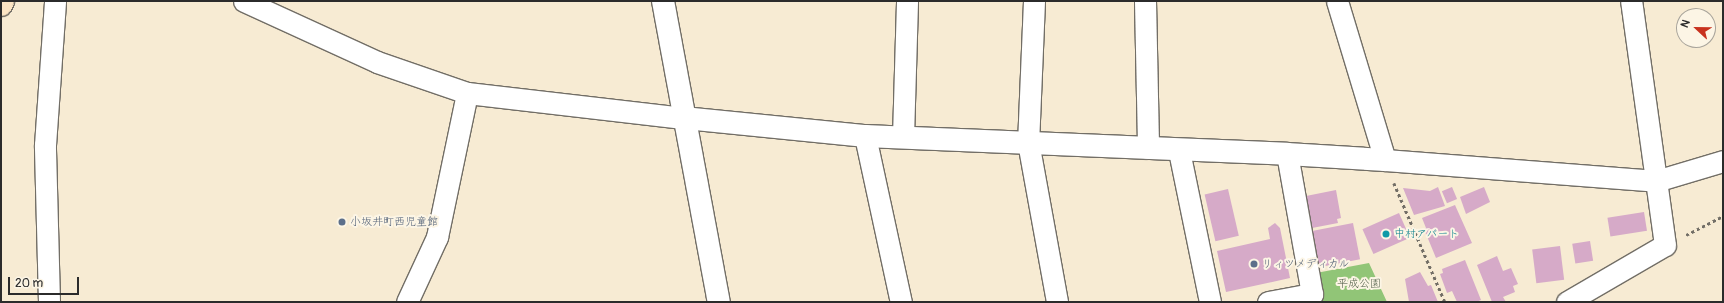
<!DOCTYPE html>
<meta charset="utf-8">
<style>
body{margin:0}
#map{position:relative;width:1724px;height:303px;overflow:hidden;background:#f7ebd3;font-family:Pangolin,"Klee One",sans-serif}
div>[style]{position:absolute}
[style*='--x']{left:calc(var(--x)*1px);top:calc(var(--y)*1px);width:calc(var(--w)*1px);rotate:calc(var(--a)*1deg)}
.green>*{inset:0;background:#91c577}
.building>*{inset:0;background:#d6aac8;transform-origin:0 0}
.path>*{height:2.5px;margin-top:-1.25px;transform-origin:0;background:repeating-linear-gradient(90deg,#726e66 0 3px,transparent 0 6px)}
.roads{filter:drop-shadow(1px 0 #726e66) drop-shadow(-1px 0 #726e66) drop-shadow(0 1px #726e66) drop-shadow(0 -1px #726e66)}
.minor>*{height:21px;margin:-10.5px;padding:0 10.5px;transform-origin:10.5px;border-radius:10.5px;background:#fff}
.tertiary>*{height:22px;margin:-11px;padding:0 11px;transform-origin:11px;border-radius:11px;background:#fff}
.secondary>*{height:22px;margin:-11px;padding:0 11px;transform-origin:11px;border-radius:11px;background:#fce5c4}
.dots>*{width:11px;height:11px;translate:-50% -50%;box-sizing:border-box;border:2px solid #fcf5e5;border-radius:50%}
span{translate:-50% -50%;white-space:nowrap;text-align:center;line-height:1.15;-webkit-text-stroke:4px #fcf5e5;paint-order:stroke}
.service-label{font-size:11px;color:#4e5e75}
.left{translate:0 -50%;text-align:left}
.culture-label{font-size:11px;color:#0d838f}
.park-label{font-size:11px;color:#4a5942}
.frame{position:absolute;inset:0;border:2px solid #2b2b2b;pointer-events:none}
.north{position:absolute;left:1676px;top:8px;width:40px;height:40px;box-sizing:border-box;background:#fcf5e5;border:1px solid #a8a49b;border-radius:50%;rotate:292deg;font-size:11px;font-weight:700;line-height:16px;text-align:center;color:#2b2b2b}
.north::after{content:'';display:block;margin:auto;width:14px;height:18px;background:#c8321e;clip-path:polygon(50% 0,100% 100%,50% 72%,0 100%)}
.scale{position:absolute;left:8px;top:277px;width:71px;height:18px;box-sizing:border-box;border:2px solid #2b2b2b;border-top:0;padding-left:5px;font-size:12px;line-height:14px;white-space:nowrap;color:#2b2b2b;-webkit-text-stroke:3px #fcf5e5;paint-order:stroke}
</style>
<div id="map">
<div class="green">
<i style="clip-path:polygon(1369px 263px,1387px 302px,1309px 302px,1321px 299px,1316px 273px)"></i>
</div>
<div class="building">
<i style="clip-path:polygon(1438px 187px,1445px 206px,1414px 215px,1403px 188px,1430px 191px)"></i>
<i style="left:1452px;top:187px;width:13px;height:11px;rotate:67deg"></i>
<i style="clip-path:polygon(1484px 187px,1490px 202px,1466px 214px,1460px 197px)"></i>
<i style="left:1228px;top:189px;width:48px;height:24px;rotate:77deg"></i>
<i style="clip-path:polygon(1336px 190px,1341px 218px,1337px 219px,1338px 223px,1312px 228px,1306px 196px)"></i>
<i style="clip-path:polygon(1455px 205px,1472px 243px,1436px 258px,1424px 229px,1426px 228px,1422px 218px)"></i>
<i style="left:1644px;top:212px;width:19px;height:37px;rotate:81deg"></i>
<i style="left:1399px;top:213px;width:27px;height:40px;rotate:66deg"></i>
<i style="clip-path:polygon(1275px 223px,1280px 228px,1290px 278px,1226px 292px,1217px 251px,1270px 239px,1268px 228px)"></i>
<i style="left:1353px;top:223px;width:37px;height:43px;rotate:79deg"></i>
<i style="left:1590px;top:241px;width:20px;height:18px;rotate:81deg"></i>
<i style="left:1560px;top:246px;width:34px;height:28px;rotate:83deg"></i>
<i style="clip-path:polygon(1497px 256px,1503px 271px,1511px 268px,1518px 284px,1513px 286px,1515px 292px,1503px 297px,1506px 302px,1492px 302px,1477px 265px)"></i>
<i style="clip-path:polygon(1465px 260px,1481px 300px,1476px 302px,1457px 302px,1452px 291px,1447px 293px,1440px 274px,1443px 273px,1442px 269px)"></i>
<i style="clip-path:polygon(1420px 272px,1428px 286px,1431px 285px,1438px 302px,1409px 302px,1405px 279px)"></i>
</div>
<div class="path">
<i style="--x:1394;--y:183;--w:129;--a:66.8"></i>
<i style="--x:1686;--y:235;--w:42;--a:-27.2"></i>
</div>
<div class="roads">
<div class="minor">
<i style="--x:244;--y:1;--w:146;--a:24.6"></i>
<i style="--x:377;--y:62;--w:95;--a:19"></i>
<i style="--x:467;--y:93;--w:218;--a:6.6"></i>
<i style="--x:1034;--y:1;--w:141;--a:92.4"></i>
<i style="--x:1028;--y:142;--w:163;--a:79.7"></i>
<i style="--x:1145;--y:1;--w:147;--a:88.8"></i>
<i style="--x:1337;--y:1;--w:166;--a:73.2"></i>
<i style="--x:1385;--y:160;--w:272;--a:4.4"></i>
<i style="--x:1656;--y:181;--w:70;--a:-16.6"></i>
<i style="--x:865;--y:136;--w:170;--a:77.8"></i>
<i style="--x:903;--y:137;--w:136;--a:-88.3"></i>
<i style="--x:1179;--y:151;--w:154;--a:78.4"></i>
<i style="--x:49;--y:302;--w:157;--a:-91.5"></i>
<i style="--x:45;--y:145;--w:144;--a:-86"></i>
<i style="--x:407;--y:302;--w:72;--a:-65.2"></i>
<i style="--x:437;--y:237;--w:147;--a:-78.2"></i>
<i style="--x:1268;--y:302;--w:45;--a:-10.3"></i>
<i style="--x:1312;--y:294;--w:142;--a:-100.1"></i>
<i style="--x:1567;--y:302;--w:113;--a:-30.2"></i>
<i style="--x:1665;--y:245;--w:246;--a:-97.9"></i>
</div>
<div class="tertiary">
<i style="--x:663;--y:1;--w:306;--a:79.5"></i>
<i style="--x:684;--y:118;--w:182;--a:5.7"></i>
<i style="--x:865;--y:136;--w:422;--a:2.4"></i>
<i style="--x:1287;--y:154;--w:98;--a:3.5"></i>
</div>
<div class="secondary">
<i style="--x:1;--y:5;--w:4;--a:-63"></i>
</div>
</div>
<div class="dots">
<i style="left:342px;top:222px;background:#5c6f8a"></i>
<i style="left:1386px;top:234px;background:#0f9aa8"></i>
<i style="left:1254px;top:264px;background:#5c6f8a"></i>
</div>
<div class="service-label">
<span class="left" style="left:350px;top:222px">小坂井町西児童館</span>
<span class="left" style="left:1262px;top:264px">リィツメディカル</span>
</div>
<div class="culture-label">
<span class="left" style="left:1394px;top:234px">中村アパート</span>
</div>
<div class="park-label">
<span style="left:1359px;top:284px">平成公園</span>
</div>
<div class="frame"></div>
<div class="north">N</div>
<div class="scale">20 m</div>
</div>
